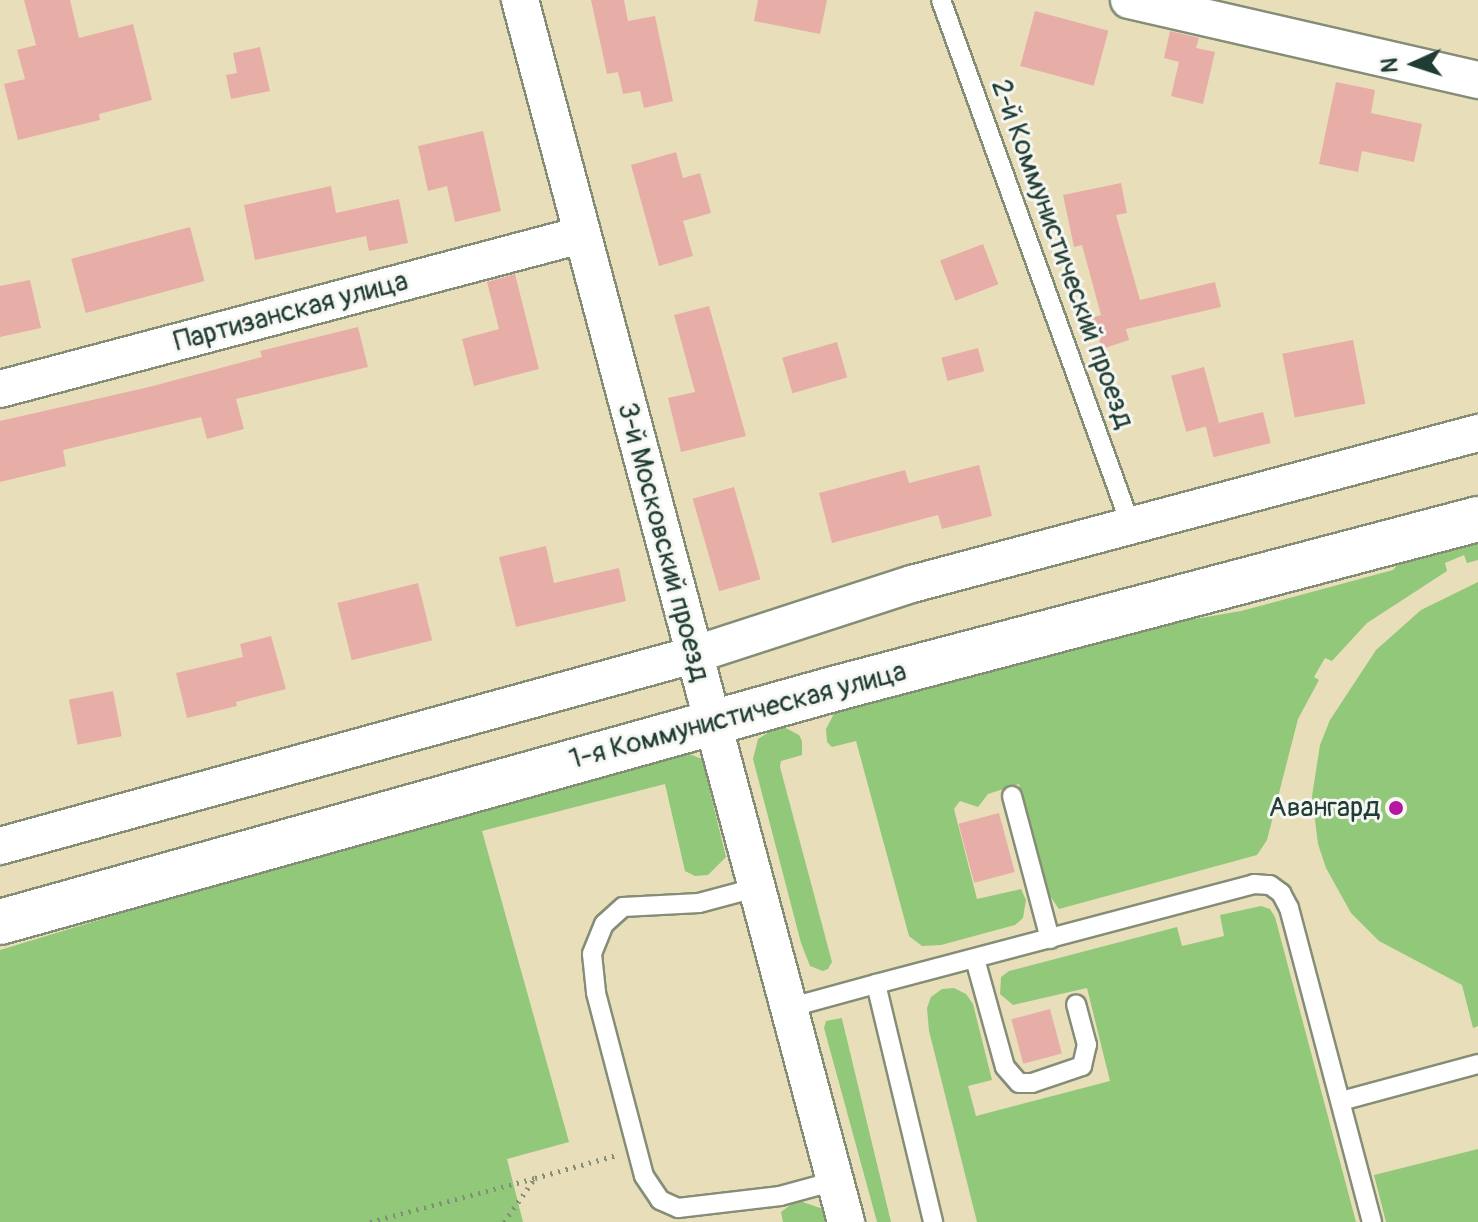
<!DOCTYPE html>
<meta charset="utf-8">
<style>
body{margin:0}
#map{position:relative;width:1478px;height:1222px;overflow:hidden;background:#e8dfba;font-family:Pangolin,sans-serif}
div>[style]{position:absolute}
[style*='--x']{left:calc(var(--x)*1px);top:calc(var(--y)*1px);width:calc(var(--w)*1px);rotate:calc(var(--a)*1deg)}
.green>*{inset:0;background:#92c87a}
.building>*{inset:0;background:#e7aea8;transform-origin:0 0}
.path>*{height:5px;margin-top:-2.5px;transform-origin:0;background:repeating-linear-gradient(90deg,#848e77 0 2px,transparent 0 8px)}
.roads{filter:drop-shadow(2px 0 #848e77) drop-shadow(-2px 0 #848e77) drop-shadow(0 2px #848e77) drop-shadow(0 -2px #848e77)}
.service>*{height:18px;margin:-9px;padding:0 9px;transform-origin:9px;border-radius:9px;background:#fff}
.minor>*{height:36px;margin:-18px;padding:0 18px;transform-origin:18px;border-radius:18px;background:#fff}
.tertiary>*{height:44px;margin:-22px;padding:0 22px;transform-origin:22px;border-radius:22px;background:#fff}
.dots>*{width:22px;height:22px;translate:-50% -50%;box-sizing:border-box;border:4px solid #f6f6f2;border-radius:50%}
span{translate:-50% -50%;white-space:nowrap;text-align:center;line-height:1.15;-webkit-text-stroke:6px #f6f6f2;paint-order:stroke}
.street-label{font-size:28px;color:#1f3d34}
.poi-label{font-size:28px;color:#1f3d34}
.right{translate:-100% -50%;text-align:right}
.north{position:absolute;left:1374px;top:24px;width:80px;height:80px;-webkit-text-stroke:6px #f6f6f2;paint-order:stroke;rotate:267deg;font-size:22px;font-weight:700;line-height:32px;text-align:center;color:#1f3d34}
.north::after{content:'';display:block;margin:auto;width:28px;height:36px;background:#1f3d34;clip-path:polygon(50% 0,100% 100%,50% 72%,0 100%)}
</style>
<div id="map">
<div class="green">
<i style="clip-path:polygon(1478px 541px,1478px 560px,1467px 563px,1464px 555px,1445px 563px,1447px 571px,1367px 623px,1332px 661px,1325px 658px,1314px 677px,1319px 680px,1298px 719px,1267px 840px,1257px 855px,1059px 909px,1050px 896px,1019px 784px,988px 794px,978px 807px,960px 801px,954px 809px,977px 899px,1021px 889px,1026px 900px,1023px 918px,1015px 925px,941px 945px,922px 946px,909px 936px,856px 741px,832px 747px,827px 742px,826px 729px,837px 708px,1183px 621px,1241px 611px,1393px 570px,1401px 561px)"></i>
<i style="clip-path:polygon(1478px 582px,1478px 1026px,1473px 1028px,1462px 985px,1379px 941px,1351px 913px,1326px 868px,1318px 844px,1312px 796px,1320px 745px,1330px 720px,1376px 650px,1421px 610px)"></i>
<i style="clip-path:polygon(780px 725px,799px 735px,802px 741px,802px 755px,781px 761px,780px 767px,832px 962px,828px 969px,823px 971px,810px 966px,801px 943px,753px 759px,758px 739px)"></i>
<i style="clip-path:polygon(679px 750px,702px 759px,726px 857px,708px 875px,695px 876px,685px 871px,665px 784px,482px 831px,569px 1142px,507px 1159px,523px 1222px,0 1222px,0 950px,648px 753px)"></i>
<i style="clip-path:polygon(1261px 906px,1270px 909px,1275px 917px,1356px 1222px,977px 1222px,929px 1031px,927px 1008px,931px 997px,942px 989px,954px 988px,966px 994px,973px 1004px,992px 1080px,968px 1086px,976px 1116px,1110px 1081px,1087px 988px,1013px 1005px,1000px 994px,1001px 977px,1009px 971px,1177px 927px,1182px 946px,1224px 936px,1220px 915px)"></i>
<i style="clip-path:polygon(842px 1018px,842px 1019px,891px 1222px,877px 1222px,824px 1028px,826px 1021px)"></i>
<i style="clip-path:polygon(1478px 1149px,1478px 1222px,1386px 1222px,1374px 1175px)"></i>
<i style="clip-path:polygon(797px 1200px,823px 1209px,827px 1222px,783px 1222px,781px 1212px)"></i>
</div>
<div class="building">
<i style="clip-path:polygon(24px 0,70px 0,79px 38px,133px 24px,152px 100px,99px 114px,100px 120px,18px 140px,4px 84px,25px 79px,17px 50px,36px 45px)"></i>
<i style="clip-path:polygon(591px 0,624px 0,628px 21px,655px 16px,673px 101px,644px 108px,640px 91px,623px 94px,618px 72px,607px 74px)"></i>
<i style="clip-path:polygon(758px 0,827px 0,820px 34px,754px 21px)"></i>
<i style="left:1035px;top:11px;width:76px;height:57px;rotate:15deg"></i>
<i style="clip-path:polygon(1170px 31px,1199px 38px,1196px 48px,1215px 52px,1203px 104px,1171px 96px,1179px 62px,1164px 58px)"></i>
<i style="clip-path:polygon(260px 47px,270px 91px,231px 99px,226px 75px,237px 73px,233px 53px)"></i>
<i style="clip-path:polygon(1336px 82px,1375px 90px,1371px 113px,1422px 124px,1414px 162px,1362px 151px,1358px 172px,1319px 164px)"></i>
<i style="clip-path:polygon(483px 131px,501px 211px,455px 222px,447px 186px,428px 191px,418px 146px)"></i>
<i style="clip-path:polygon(676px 152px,683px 178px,700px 173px,711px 213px,683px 221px,693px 256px,659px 266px,631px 165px)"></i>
<i style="clip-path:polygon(1121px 183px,1127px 213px,1116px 215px,1140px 300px,1215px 282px,1221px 307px,1126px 329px,1129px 340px,1102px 349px,1092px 318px,1101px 315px,1082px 245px,1074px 247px,1063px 195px)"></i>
<i style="clip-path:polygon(331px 186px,336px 213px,399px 199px,408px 243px,369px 251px,366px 236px,255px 260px,244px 205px)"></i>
<i style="left:190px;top:227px;width:56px;height:123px;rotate:75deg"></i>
<i style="left:983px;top:244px;width:43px;height:46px;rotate:69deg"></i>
<i style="clip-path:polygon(515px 274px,539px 369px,474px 386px,462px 339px,499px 329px,487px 282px)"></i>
<i style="clip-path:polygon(30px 280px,41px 328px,0 337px,0 286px)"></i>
<i style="clip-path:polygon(709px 306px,746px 436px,681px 452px,668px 398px,695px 392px,674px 315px)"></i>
<i style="clip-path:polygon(358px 327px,368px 367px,236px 399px,244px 429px,207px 439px,201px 417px,63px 450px,66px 466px,0 482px,0 421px,149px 387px,262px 357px,260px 351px)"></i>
<i style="left:1353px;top:340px;width:65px;height:72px;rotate:79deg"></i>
<i style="left:837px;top:342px;width:37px;height:57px;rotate:74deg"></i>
<i style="left:978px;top:348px;width:24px;height:38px;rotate:75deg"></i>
<i style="left:1204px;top:367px;width:58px;height:34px;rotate:75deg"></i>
<i style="left:1263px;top:412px;width:32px;height:59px;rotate:76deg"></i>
<i style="clip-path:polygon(979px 465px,992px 516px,942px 529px,938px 515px,832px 543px,819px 493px,905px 470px,909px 483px)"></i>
<i style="left:734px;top:487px;width:96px;height:43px;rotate:74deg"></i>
<i style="clip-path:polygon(546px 546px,554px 583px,619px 568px,626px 601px,516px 627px,499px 557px)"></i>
<i style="left:418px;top:583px;width:59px;height:83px;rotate:76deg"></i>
<i style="clip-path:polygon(271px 636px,286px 689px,236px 702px,237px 706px,187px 718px,176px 673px,243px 657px,240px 644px)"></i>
<i style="left:113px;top:691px;width:46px;height:45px;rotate:79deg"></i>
<i style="left:999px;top:813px;width:61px;height:42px;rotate:75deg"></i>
<i style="left:1050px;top:1009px;width:46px;height:40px;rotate:75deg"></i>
</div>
<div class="path">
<i style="--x:370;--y:1222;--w:171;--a:-14.9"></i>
<i style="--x:504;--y:1222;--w:54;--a:-54.8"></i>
<i style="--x:535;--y:1178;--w:85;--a:-15.7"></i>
</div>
<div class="roads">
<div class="service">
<i style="--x:941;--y:0;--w:559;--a:70.14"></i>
<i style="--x:1012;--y:796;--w:148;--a:75.1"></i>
<i style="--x:755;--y:888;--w:58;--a:165"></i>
<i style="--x:699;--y:903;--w:76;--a:177"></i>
<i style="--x:623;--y:907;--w:25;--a:138"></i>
<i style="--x:604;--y:924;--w:32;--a:112"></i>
<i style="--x:592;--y:954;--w:39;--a:84"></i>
<i style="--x:596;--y:993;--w:189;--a:75.3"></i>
<i style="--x:644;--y:1176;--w:29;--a:56"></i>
<i style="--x:660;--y:1200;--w:20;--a:24"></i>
<i style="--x:678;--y:1208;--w:103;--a:-6.7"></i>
<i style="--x:780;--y:1196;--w:57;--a:-15.3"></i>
<i style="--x:975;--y:959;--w:112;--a:74.5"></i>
<i style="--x:1005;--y:1067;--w:21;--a:49"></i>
<i style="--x:1019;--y:1083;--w:13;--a:0"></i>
<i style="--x:1032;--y:1083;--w:53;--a:-18.8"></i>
<i style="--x:1082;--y:1066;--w:22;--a:-77"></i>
<i style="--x:1087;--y:1045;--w:42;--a:-105"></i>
<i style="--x:876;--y:984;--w:391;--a:-14.8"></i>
<i style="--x:1254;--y:884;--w:16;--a:4"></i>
<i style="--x:1270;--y:885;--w:14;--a:36"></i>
<i style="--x:1281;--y:893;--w:17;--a:62"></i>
<i style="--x:1289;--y:908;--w:325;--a:75.2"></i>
<i style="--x:788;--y:1008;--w:91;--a:-15.3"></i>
<i style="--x:876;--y:984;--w:245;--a:76.5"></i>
<i style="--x:1341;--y:1101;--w:142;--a:-15.1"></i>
</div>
<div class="minor">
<i style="--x:520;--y:0;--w:1265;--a:75.06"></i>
<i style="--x:1129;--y:0;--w:358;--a:12.9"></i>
<i style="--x:0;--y:389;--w:601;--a:-14.85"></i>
<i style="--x:0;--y:846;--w:719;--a:-15.41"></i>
<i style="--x:693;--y:655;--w:230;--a:-18"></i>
<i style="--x:912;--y:584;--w:586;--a:-14.94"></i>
</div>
<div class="tertiary">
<i style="--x:0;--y:922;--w:869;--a:-15.62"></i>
<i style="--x:837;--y:688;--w:663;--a:-14.77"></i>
</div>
</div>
<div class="dots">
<i style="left:1396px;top:808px;background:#b5179e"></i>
</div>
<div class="street-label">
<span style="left:1062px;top:254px;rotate:70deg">2-й Коммунистический проезд</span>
<span style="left:291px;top:312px;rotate:-15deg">Партизанская улица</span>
<span style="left:663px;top:542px;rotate:75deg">3-й Московский проезд</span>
<span style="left:738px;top:716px;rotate:-15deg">1-я Коммунистическая улица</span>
</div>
<div class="poi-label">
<span class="right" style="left:1380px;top:808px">Авангард</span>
</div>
<div class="north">N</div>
</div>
